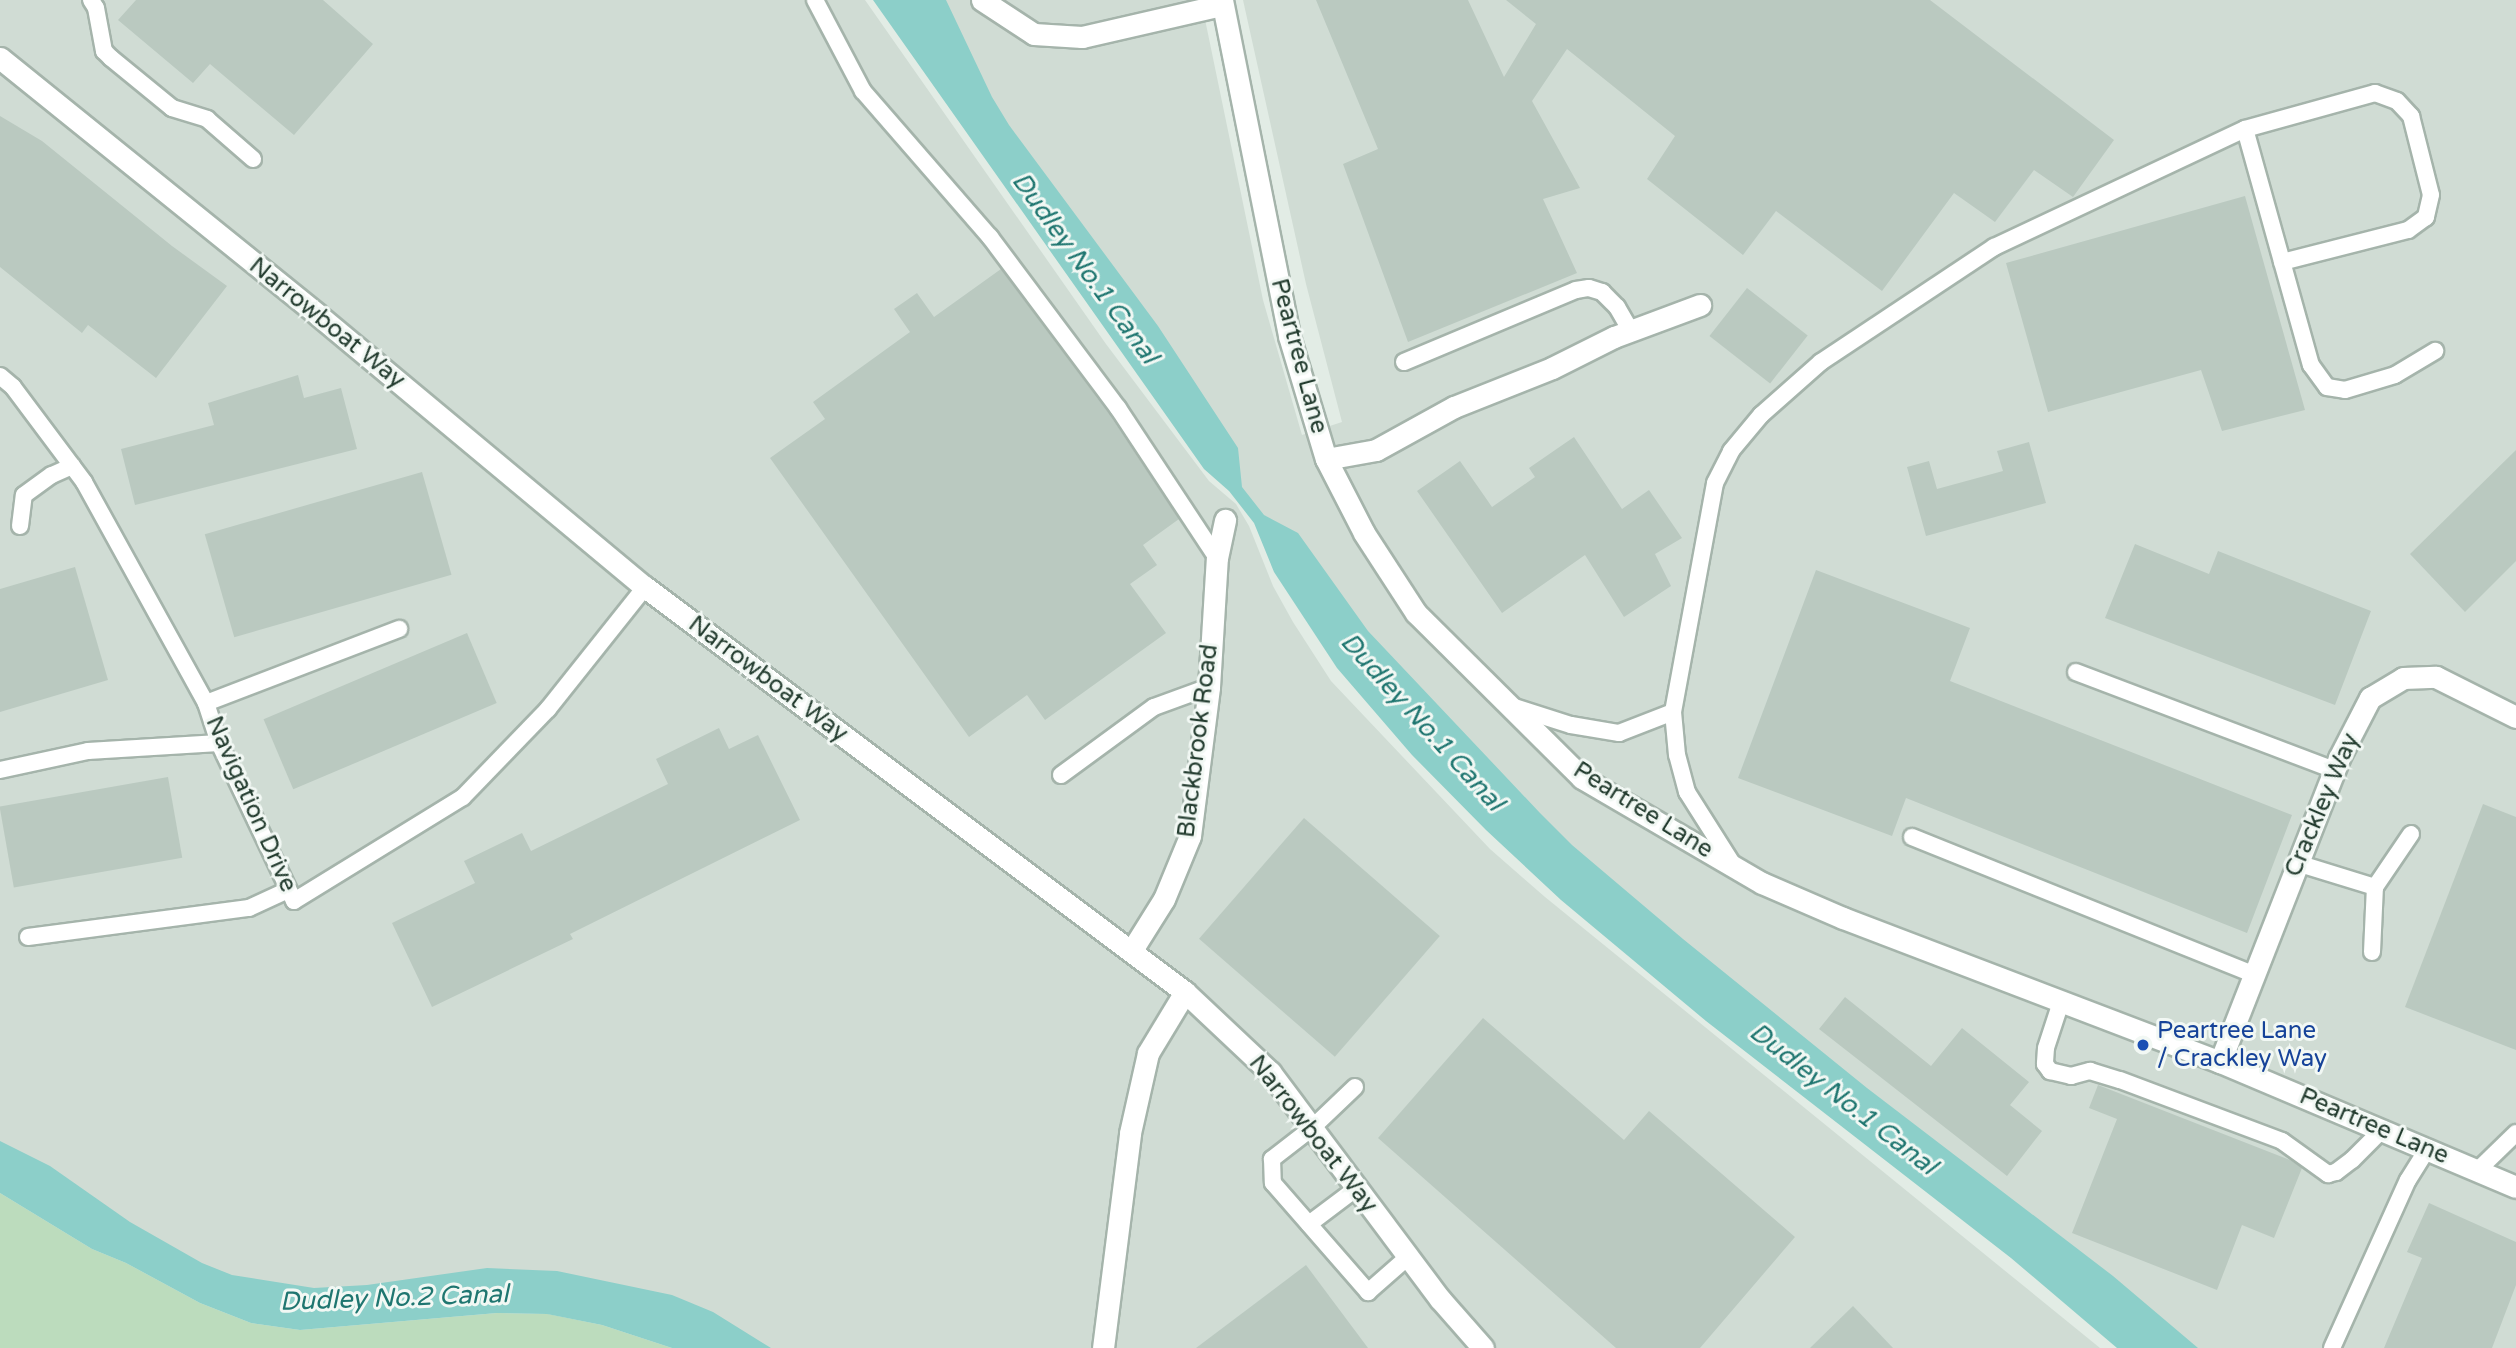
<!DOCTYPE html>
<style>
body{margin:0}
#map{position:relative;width:2516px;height:1348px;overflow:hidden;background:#e2ece5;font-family:"Varela Round",sans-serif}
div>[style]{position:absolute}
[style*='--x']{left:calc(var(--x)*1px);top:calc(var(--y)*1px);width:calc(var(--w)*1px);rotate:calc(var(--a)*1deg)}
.built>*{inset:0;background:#d0dcd4}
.green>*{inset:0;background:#bcdcbd}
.water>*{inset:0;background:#8ccfc9}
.building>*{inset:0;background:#bac9c0;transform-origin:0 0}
.roads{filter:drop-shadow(2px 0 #a5b4ab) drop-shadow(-2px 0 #a5b4ab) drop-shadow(0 2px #a5b4ab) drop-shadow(0 -2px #a5b4ab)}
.service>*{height:16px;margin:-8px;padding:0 8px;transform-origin:8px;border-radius:8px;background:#fff}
.minor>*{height:21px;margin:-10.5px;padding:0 10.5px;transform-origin:10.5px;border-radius:10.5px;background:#fff}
.tertiary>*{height:21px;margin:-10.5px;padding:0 10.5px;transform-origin:10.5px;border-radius:10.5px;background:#fff}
.dots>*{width:19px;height:19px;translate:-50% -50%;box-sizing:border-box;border:4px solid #f2f8f4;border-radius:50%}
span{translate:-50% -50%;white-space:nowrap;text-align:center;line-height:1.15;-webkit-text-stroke:6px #f2f8f4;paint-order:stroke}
.street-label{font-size:24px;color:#233c2f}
.transit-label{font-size:24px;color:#164399}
.left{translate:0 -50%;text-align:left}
.water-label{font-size:26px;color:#1f7670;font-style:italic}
</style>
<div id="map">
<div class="built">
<i style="clip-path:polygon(0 0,865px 0,1106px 344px,1209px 481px,1236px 504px,1249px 526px,1273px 586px,1293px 622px,1331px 681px,1490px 849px,1545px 897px,2100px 1348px,727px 1348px,637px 1312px,292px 1307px,0 1167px)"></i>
<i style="clip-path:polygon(916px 0,1201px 0,1263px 300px,1302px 435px,1342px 422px,1306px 284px,1243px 0,2516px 0,2516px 1348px,2158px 1348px,1586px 887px,1235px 488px)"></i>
</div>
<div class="green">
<i style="clip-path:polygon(0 1193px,92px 1249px,126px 1263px,200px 1303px,251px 1323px,300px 1330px,497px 1313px,548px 1314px,602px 1325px,672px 1348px,0 1348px)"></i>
</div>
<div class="water">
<i style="clip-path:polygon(873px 0,946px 0,992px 97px,1009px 125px,1158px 326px,1238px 448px,1242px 487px,1264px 515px,1298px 533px,1368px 631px,1540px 813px,1572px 845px,1683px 939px,1867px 1088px,2113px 1276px,2198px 1348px,2117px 1348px,2011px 1258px,1706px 1021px,1561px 900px,1486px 830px,1412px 755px,1337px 668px,1274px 572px,1254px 523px,1229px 491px,1204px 469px)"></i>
<i style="clip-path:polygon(0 1141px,50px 1166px,130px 1222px,202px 1263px,232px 1275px,314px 1288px,367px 1285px,487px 1268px,557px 1271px,672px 1295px,713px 1312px,771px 1348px,672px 1348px,602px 1325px,547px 1314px,497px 1313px,300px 1330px,251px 1323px,200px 1303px,126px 1263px,92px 1249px,0 1193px)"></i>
</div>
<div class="building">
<i style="clip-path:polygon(136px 0,323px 0,373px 44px,294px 135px,210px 64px,193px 83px,118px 20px)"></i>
<i style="clip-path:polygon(1316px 0,1468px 0,1504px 77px,1536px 24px,1506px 0,1930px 0,2114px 140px,2073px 197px,2034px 170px,1995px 222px,1954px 193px,1882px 291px,1776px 211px,1743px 255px,1647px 179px,1675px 136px,1567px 49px,1532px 101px,1580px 188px,1543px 199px,1577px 273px,1408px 342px,1343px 164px,1378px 149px)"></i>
<i style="clip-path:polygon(0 116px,42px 141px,172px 246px,227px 286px,156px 378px,88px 325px,82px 333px,0 267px)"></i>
<i style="clip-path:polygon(2245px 196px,2305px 410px,2222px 431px,2201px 370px,2048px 412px,2006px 263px)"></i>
<i style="clip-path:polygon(1001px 269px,1109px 414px,1179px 519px,1143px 545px,1157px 565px,1130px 584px,1166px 633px,1045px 720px,1027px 695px,969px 737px,770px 458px,825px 419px,813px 402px,910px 332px,894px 309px,917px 293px,934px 317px)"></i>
<i style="left:1747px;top:288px;width:77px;height:61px;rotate:38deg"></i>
<i style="clip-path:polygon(298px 375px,304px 398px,341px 388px,357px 449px,135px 505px,121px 449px,214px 425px,208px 403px)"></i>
<i style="clip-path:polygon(1574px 437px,1622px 509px,1649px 490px,1682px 538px,1655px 554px,1671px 586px,1624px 617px,1585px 555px,1502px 613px,1417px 491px,1460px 461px,1492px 507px,1535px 477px,1529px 468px)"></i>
<i style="clip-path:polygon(2029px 442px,2046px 503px,1926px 536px,1907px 467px,1929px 461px,1937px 489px,2003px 471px,1997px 451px)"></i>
<i style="clip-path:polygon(2516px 450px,2516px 561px,2465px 612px,2410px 554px)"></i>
<i style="left:422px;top:472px;width:107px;height:226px;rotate:74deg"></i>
<i style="clip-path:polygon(2135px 544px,2209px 574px,2218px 551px,2371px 611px,2335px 705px,2105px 618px)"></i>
<i style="clip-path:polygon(75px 567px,108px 680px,0 712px,0 589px)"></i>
<i style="clip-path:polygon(1816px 570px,1970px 628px,1950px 681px,2292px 815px,2247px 933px,1906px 798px,1892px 836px,1738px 778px)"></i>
<i style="left:467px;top:633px;width:76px;height:221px;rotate:67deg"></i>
<i style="clip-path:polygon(719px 728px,729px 749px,758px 735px,800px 820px,570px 934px,573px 939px,432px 1007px,392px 923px,475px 883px,464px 861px,522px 833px,531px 851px,668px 784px,656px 759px)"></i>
<i style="left:168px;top:777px;width:82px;height:171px;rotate:80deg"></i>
<i style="clip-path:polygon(2483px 804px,2516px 817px,2516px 1050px,2405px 1007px)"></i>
<i style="left:1304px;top:818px;width:180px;height:160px;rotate:41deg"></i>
<i style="clip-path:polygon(1845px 997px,1931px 1066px,1962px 1028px,2029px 1082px,2010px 1105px,2042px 1131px,2007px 1176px,1819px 1029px)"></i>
<i style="clip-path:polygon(1483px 1018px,1624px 1140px,1649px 1111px,1795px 1237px,1700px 1348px,1616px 1348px,1378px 1138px)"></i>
<i style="clip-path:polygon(2098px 1085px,2290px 1160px,2302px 1168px,2274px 1238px,2242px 1225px,2217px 1290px,2072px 1233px,2117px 1119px,2089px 1108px)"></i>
<i style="clip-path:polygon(2429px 1203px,2516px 1242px,2516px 1285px,2492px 1348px,2384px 1348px,2422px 1258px,2407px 1252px)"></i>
<i style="clip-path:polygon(1306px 1265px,1368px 1348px,1196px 1348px)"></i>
<i style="clip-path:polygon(1853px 1306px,1893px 1348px,1810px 1348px)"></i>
</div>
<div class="roads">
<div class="service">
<i style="--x:91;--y:0;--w:9;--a:58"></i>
<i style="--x:96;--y:8;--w:44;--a:79.5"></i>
<i style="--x:104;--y:51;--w:10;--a:45"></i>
<i style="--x:111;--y:58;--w:79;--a:39.3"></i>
<i style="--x:172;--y:108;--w:37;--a:17"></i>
<i style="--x:207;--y:119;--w:61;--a:41"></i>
<i style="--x:815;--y:0;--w:103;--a:62.2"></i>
<i style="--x:863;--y:91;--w:194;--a:49"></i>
<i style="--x:990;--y:237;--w:214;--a:53.2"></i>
<i style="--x:1118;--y:408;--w:180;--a:56.6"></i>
<i style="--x:2245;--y:129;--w:245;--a:74.4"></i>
<i style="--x:2311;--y:365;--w:27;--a:54"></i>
<i style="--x:2327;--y:387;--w:18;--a:9"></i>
<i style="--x:2345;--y:390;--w:52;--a:-16.7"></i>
<i style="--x:2395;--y:375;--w:47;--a:-31"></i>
<i style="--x:1404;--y:362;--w:186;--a:-22.7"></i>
<i style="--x:1576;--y:290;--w:13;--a:-9"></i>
<i style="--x:1589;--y:288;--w:14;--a:17"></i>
<i style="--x:1602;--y:292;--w:21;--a:45"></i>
<i style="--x:1617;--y:307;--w:28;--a:60"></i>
<i style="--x:0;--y:376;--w:17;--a:40"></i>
<i style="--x:13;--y:387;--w:119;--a:53.2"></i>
<i style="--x:84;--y:482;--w:252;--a:61.1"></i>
<i style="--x:206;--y:703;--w:42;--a:72"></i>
<i style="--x:219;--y:743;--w:175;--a:64.6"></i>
<i style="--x:294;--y:901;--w:198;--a:-31.6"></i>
<i style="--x:463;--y:797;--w:122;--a:-46"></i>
<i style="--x:548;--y:709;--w:156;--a:-51.5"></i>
<i style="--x:20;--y:526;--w:31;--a:-83"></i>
<i style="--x:24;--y:495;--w:34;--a:-36"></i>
<i style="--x:52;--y:475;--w:22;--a:-24"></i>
<i style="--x:2076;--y:672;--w:276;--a:20.8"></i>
<i style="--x:206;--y:703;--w:207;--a:-21"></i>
<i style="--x:1511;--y:706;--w:63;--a:17.6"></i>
<i style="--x:1571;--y:725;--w:49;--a:9.5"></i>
<i style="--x:1619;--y:733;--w:58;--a:-21.3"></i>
<i style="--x:0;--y:770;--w:90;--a:-12.2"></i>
<i style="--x:88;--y:751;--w:131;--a:-3.5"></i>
<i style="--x:1061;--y:775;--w:115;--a:-36.2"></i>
<i style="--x:1154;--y:707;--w:59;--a:-20"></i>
<i style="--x:1912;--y:837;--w:367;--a:21.9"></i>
<i style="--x:1732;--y:863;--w:84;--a:-122.4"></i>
<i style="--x:1687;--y:792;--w:38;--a:-105"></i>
<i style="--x:1677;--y:755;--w:43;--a:-95.3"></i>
<i style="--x:1673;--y:712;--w:233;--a:-79.6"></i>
<i style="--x:1715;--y:483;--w:36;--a:-63"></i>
<i style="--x:1731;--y:451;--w:47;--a:-50.2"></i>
<i style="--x:1761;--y:415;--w:80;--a:-41.5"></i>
<i style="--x:1821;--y:362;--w:208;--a:-33.6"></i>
<i style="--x:1994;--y:247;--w:277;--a:-25.2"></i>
<i style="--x:2245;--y:129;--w:135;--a:-15.5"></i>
<i style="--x:2375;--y:93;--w:23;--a:20"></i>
<i style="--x:2397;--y:101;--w:21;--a:47"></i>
<i style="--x:2411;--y:116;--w:81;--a:75.8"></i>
<i style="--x:2431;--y:195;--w:23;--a:103"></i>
<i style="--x:2426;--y:217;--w:22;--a:144"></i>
<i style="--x:2408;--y:230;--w:130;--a:165.7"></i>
<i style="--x:2297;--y:863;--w:82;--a:17.1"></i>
<i style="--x:2375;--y:887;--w:64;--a:-55.8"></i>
<i style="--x:28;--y:937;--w:223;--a:-7.5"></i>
<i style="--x:249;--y:908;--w:43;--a:-24.8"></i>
<i style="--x:2372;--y:952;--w:65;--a:-87.4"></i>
<i style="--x:2061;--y:1002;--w:48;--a:108.1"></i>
<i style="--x:2046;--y:1048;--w:16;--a:94"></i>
<i style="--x:2045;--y:1064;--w:9;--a:54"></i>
<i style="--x:2050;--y:1071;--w:22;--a:13"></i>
<i style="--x:2071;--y:1076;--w:20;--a:-15"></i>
<i style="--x:2090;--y:1071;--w:31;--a:17"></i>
<i style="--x:2120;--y:1080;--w:173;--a:20.6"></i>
<i style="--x:2282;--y:1141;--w:57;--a:35.7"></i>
<i style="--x:2328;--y:1174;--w:8;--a:-14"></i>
<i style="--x:2336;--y:1172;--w:20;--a:-37"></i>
<i style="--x:2352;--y:1160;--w:44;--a:-45"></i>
<i style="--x:1355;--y:1087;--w:59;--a:136.4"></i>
<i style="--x:1312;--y:1128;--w:51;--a:142.2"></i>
<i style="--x:1272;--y:1159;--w:24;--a:88"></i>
<i style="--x:1273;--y:1183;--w:145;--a:48.9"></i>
<i style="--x:1368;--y:1292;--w:53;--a:-41.2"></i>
<i style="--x:2478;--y:1170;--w:53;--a:-44.2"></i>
<i style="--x:1309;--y:1224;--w:60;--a:-36.9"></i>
<i style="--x:2332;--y:1348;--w:184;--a:-65.7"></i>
<i style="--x:2408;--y:1180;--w:38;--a:-58"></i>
</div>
<div class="minor">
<i style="--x:982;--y:0;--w:62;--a:33.2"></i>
<i style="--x:1034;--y:34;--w:48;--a:3.6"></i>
<i style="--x:1082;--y:37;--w:144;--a:-12.9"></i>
<i style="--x:1326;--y:459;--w:51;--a:-10.2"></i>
<i style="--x:1376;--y:450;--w:89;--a:-28.9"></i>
<i style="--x:1454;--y:407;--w:105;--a:-21.7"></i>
<i style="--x:1552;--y:368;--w:69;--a:-26.6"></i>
<i style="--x:1614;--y:337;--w:92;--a:-20.4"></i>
<i style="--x:1132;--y:950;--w:60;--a:-57.9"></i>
<i style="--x:1164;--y:899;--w:68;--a:-67.6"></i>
<i style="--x:1190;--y:836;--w:150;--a:-82.7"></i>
<i style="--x:1209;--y:687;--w:129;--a:-86.5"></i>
<i style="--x:1217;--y:558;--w:39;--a:-78"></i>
<i style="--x:2220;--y:1062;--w:326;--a:-68.6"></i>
<i style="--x:2339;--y:758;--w:68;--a:-62.7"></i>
<i style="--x:2370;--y:698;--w:39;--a:-31"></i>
<i style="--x:2403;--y:678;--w:33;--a:-2"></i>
<i style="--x:2436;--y:677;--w:89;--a:26.6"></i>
<i style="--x:1103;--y:1348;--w:217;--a:-82.8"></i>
<i style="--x:1130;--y:1133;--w:82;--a:-77.3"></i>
<i style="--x:1148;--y:1053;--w:71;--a:-58.8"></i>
</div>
<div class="tertiary">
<i style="--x:1222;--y:0;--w:343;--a:78.7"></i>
<i style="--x:1289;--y:336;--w:128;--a:73.3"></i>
<i style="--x:1326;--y:459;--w:83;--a:62.8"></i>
<i style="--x:1364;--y:533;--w:95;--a:57"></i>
<i style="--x:1416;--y:613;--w:234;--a:44.8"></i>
<i style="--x:1582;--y:778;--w:208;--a:30.3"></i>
<i style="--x:1762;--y:883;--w:88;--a:23.4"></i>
<i style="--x:1843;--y:918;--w:404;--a:20.9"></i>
<i style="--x:2220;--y:1062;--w:321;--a:22.9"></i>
<i style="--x:0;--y:58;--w:409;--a:38.9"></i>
<i style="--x:318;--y:315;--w:425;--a:39.8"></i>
<i style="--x:645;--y:587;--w:675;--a:36.87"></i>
<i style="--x:1185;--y:992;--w:117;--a:43.3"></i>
<i style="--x:1270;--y:1072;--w:284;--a:53.2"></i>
<i style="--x:1440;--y:1299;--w:65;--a:48.7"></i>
</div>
</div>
<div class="dots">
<i style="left:2143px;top:1045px;background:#1a4fb4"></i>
</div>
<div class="street-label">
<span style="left:327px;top:323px;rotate:39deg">Narrowboat Way</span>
<span style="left:1299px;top:356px;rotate:75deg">Peartree Lane</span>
<span style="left:768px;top:679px;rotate:37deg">Narrowboat Way</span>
<span style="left:1198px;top:741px;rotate:-83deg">Blackbrook Road</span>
<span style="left:251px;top:804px;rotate:66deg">Navigation Drive</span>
<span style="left:2322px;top:805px;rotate:-67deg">Crackley Way</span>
<span style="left:1643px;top:810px;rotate:32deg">Peartree Lane</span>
<span style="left:2374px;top:1126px;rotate:23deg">Peartree Lane</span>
<span style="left:1313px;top:1134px;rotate:52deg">Narrowboat Way</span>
</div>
<div class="transit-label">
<span class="left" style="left:2157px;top:1045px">Peartree Lane<br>/ Crackley Way</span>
</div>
<div class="water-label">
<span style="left:1085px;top:268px;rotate:54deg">Dudley No.1 Canal</span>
<span style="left:1422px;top:722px;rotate:48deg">Dudley No.1 Canal</span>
<span style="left:1843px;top:1099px;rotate:38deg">Dudley No.1 Canal</span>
<span style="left:394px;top:1298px;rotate:-2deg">Dudley No.2 Canal</span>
</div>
</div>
